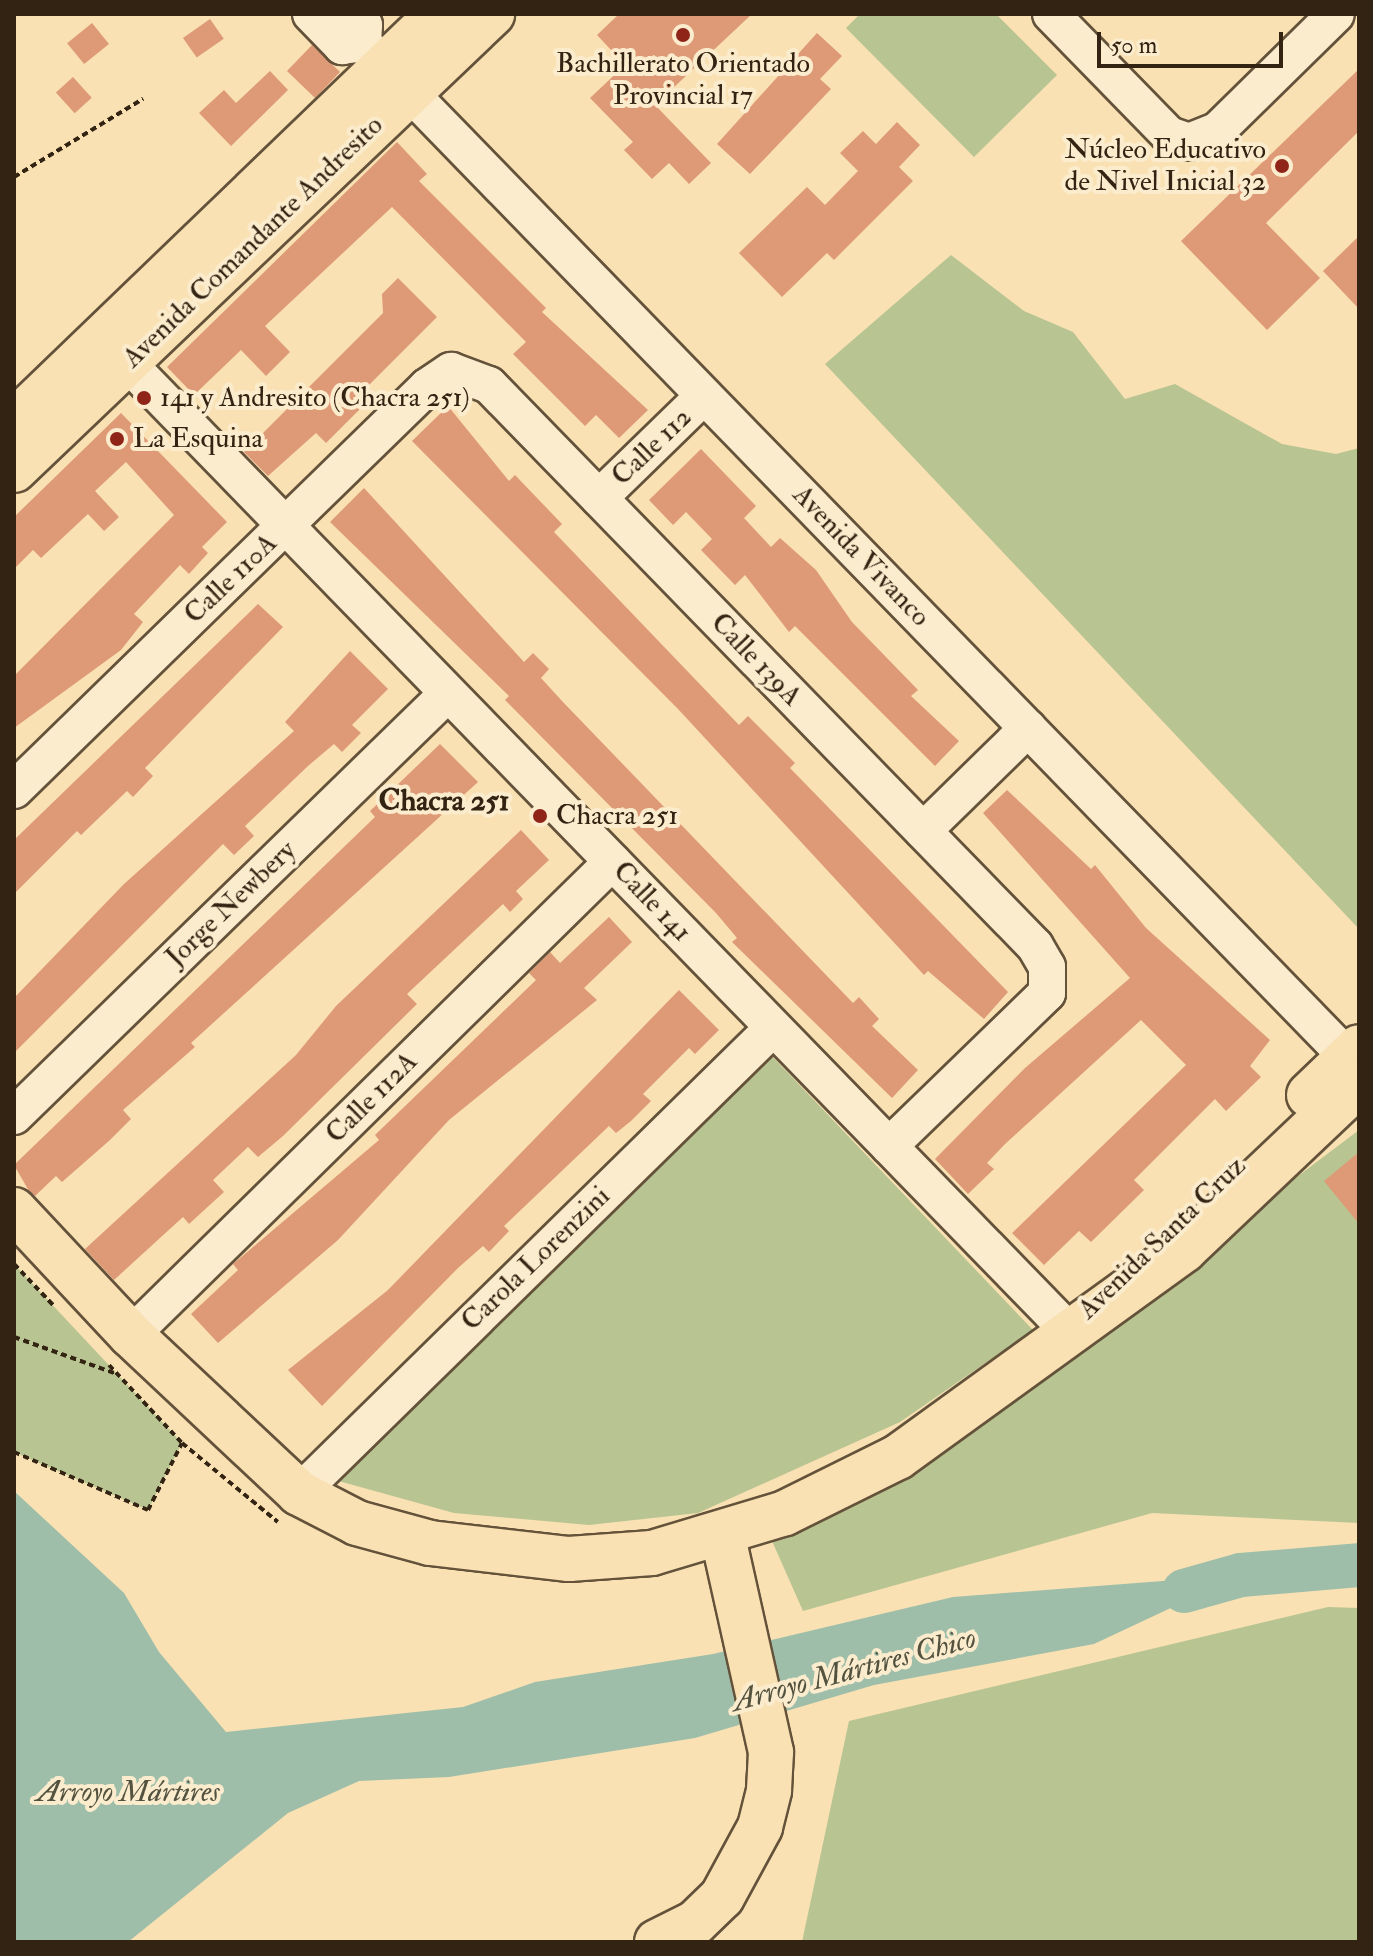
<!DOCTYPE html>
<meta charset="utf-8">
<style>
body{margin:0}
#map{position:relative;width:1373px;height:1956px;overflow:hidden;background:#f9e1b4;font-family:"IM FELL Double Pica",serif}
div>[style]{position:absolute}
[style*='--x']{left:calc(var(--x)*1px);top:calc(var(--y)*1px);width:calc(var(--w)*1px);rotate:calc(var(--a)*1deg)}
.green>*{inset:0;background:#b8c491}
.water>*{inset:0;background:#9ebea9}
.river>*{height:44px;margin:-22px;padding:0 22px;transform-origin:22px;border-radius:22px;background:#9ebea9}
.building>*{inset:0;background:#de9a76;transform-origin:0 0}
.path>*{height:4px;margin-top:-2px;transform-origin:0;background:repeating-linear-gradient(90deg,#332312 0 6px,transparent 0 10px)}
.roads{filter:drop-shadow(2px 0 #64523a) drop-shadow(-2px 0 #64523a) drop-shadow(0 2px #64523a) drop-shadow(0 -2px #64523a)}
.minor>*{height:36px;margin:-18px;padding:0 18px;transform-origin:18px;border-radius:18px;background:#fbecce}
.major>*{height:44px;margin:-22px;padding:0 22px;transform-origin:22px;border-radius:22px;background:#f9e1b4}
.dots>*{width:22px;height:22px;translate:-50% -50%;box-sizing:border-box;border:4px solid #fbecce;border-radius:50%}
span{translate:-50% -50%;white-space:nowrap;text-align:center;line-height:1.15;-webkit-text-stroke:8px #fbecce;paint-order:stroke}
.poi-label{font-size:28px;color:#332312}
.right{translate:-100% -50%;text-align:right}
.left{translate:0 -50%;text-align:left}
.street-label{font-size:28px;color:#332312}
.neighbourhood-label{font-size:30px;color:#332312;font-weight:700}
.water-label{font-size:30px;color:#53523f;font-style:italic}
.frame{position:absolute;inset:0;border:16px solid #332312;pointer-events:none}
.scale{position:absolute;left:1097px;top:32px;width:186px;height:36px;box-sizing:border-box;border:4px solid #332312;border-top:0;padding-left:10px;font-size:24px;line-height:28px;white-space:nowrap;color:#332312;-webkit-text-stroke:6px #fbecce;paint-order:stroke}
</style>
<div id="map">
<div class="green">
<i style="clip-path:polygon(860px 14px,996px 14px,1057px 75px,974px 157px,846px 28px)"></i>
<i style="clip-path:polygon(951px 255px,1024px 311px,1073px 332px,1125px 399px,1175px 384px,1282px 444px,1336px 454px,1359px 448px,1359px 929px,825px 364px)"></i>
<i style="clip-path:polygon(770px 1054px,1033px 1330px,900px 1422px,698px 1513px,589px 1525px,454px 1513px,335px 1480px)"></i>
<i style="clip-path:polygon(1359px 1130px,1359px 1523px,1152px 1513px,803px 1611px,772px 1541px,920px 1462px)"></i>
<i style="clip-path:polygon(14px 1264px,182px 1443px,148px 1510px,14px 1452px)"></i>
<i style="clip-path:polygon(1328px 1607px,1359px 1608px,1359px 1940px,802px 1942px,849px 1721px)"></i>
</div>
<div class="water">
<i style="clip-path:polygon(14px 1491px,124px 1593px,159px 1652px,226px 1732px,463px 1707px,535px 1682px,713px 1654px,953px 1597px,1241px 1575px,1094px 1644px,874px 1685px,695px 1738px,449px 1777px,359px 1781px,288px 1813px,128px 1942px,14px 1942px)"></i>
</div>
<div class="river">
<i style="--x:1184;--y:1591;--w:59;--a:-15.7"></i>
<i style="--x:1241;--y:1575;--w:118;--a:-4.8"></i>
</div>
<div class="building">
<i style="clip-path:polygon(619px 14px,752px 14px,655px 105px,711px 163px,689px 184px,669px 163px,652px 179px,624px 150px,633px 142px,590px 98px,625px 65px,597px 35px)"></i>
<i style="left:210px;top:19px;width:24px;height:33px;rotate:55deg"></i>
<i style="left:92px;top:23px;width:27px;height:32px;rotate:51deg"></i>
<i style="clip-path:polygon(817px 33px,842px 56px,820px 79px,831px 89px,750px 174px,717px 144px)"></i>
<i style="left:312px;top:45px;width:39px;height:36px;rotate:44deg"></i>
<i style="clip-path:polygon(1359px 69px,1359px 131px,1266px 223px,1320px 278px,1267px 330px,1181px 241px)"></i>
<i style="clip-path:polygon(270px 71px,288px 90px,231px 146px,199px 113px,224px 90px,236px 103px)"></i>
<i style="left:73px;top:77px;width:28px;height:23px;rotate:48deg"></i>
<i style="clip-path:polygon(897px 122px,920px 145px,899px 167px,913px 181px,834px 260px,827px 253px,782px 297px,739px 253px,807px 187px,825px 205px,858px 171px,840px 153px,863px 131px,876px 144px)"></i>
<i style="clip-path:polygon(397px 142px,427px 174px,419px 181px,546px 308px,542px 312px,648px 410px,619px 438px,596px 415px,585px 426px,513px 354px,526px 342px,392px 207px,265px 326px,290px 352px,266px 376px,241px 350px,194px 395px,167px 367px)"></i>
<i style="clip-path:polygon(1359px 236px,1359px 309px,1323px 271px)"></i>
<i style="clip-path:polygon(398px 278px,437px 317px,365px 389px,373px 396px,326px 443px,316px 433px,268px 476px,244px 452px,383px 313px,382px 294px)"></i>
<i style="clip-path:polygon(448px 406px,509px 481px,515px 475px,562px 524px,554px 532px,739px 725px,748px 716px,795px 763px,790px 768px,1008px 992px,984px 1019px,928px 971px,924px 975px,678px 709px,412px 441px)"></i>
<i style="clip-path:polygon(121px 413px,227px 522px,202px 547px,208px 553px,189px 574px,180px 565px,134px 614px,143px 622px,121px 650px,14px 728px,14px 676px,174px 515px,126px 462px,95px 491px,119px 517px,104px 531px,88px 514px,41px 558px,33px 550px,14px 569px,14px 517px)"></i>
<i style="clip-path:polygon(701px 449px,756px 506px,744px 518px,771px 547px,780px 538px,816px 570px,852px 622px,918px 690px,911px 696px,959px 741px,935px 766px,795px 626px,789px 632px,745px 575px,735px 585px,701px 550px,712px 539px,686px 512px,673px 525px,649px 500px)"></i>
<i style="clip-path:polygon(364px 488px,524px 662px,533px 653px,549px 669px,541px 678px,562px 701px,853px 1003px,859px 997px,879px 1019px,872px 1026px,918px 1070px,892px 1098px,732px 942px,737px 938px,716px 913px,505px 700px,509px 696px,330px 522px)"></i>
<i style="clip-path:polygon(258px 604px,283px 627px,145px 768px,153px 776px,133px 797px,127px 791px,81px 835px,77px 831px,14px 894px,14px 840px)"></i>
<i style="clip-path:polygon(350px 651px,388px 689px,352px 725px,361px 733px,342px 752px,334px 744px,308px 766px,245px 826px,254px 836px,234px 855px,223px 844px,14px 1053px,14px 998px,124px 884px,294px 731px,285px 722px)"></i>
<i style="clip-path:polygon(440px 744px,478px 782px,191px 1043px,195px 1047px,123px 1110px,131px 1119px,110px 1140px,62px 1182px,56px 1176px,35px 1196px,29px 1191px,14px 1165px,375px 817px,370px 811px)"></i>
<i style="clip-path:polygon(1007px 790px,1091px 869px,1095px 865px,1146px 928px,1270px 1040px,1250px 1066px,1261px 1077px,1226px 1111px,1215px 1099px,1134px 1180px,1144px 1190px,1091px 1242px,1079px 1231px,1044px 1265px,1012px 1233px,1186px 1065px,1141px 1020px,1005px 1144px,987px 1163px,994px 1169px,968px 1194px,935px 1159px,1025px 1068px,1130px 978px,983px 813px)"></i>
<i style="clip-path:polygon(521px 830px,549px 860px,516px 891px,523px 899px,510px 912px,503px 904px,407px 994px,417px 1004px,283px 1136px,258px 1157px,248px 1147px,213px 1180px,224px 1192px,189px 1224px,183px 1217px,114px 1280px,85px 1249px,296px 1055px,336px 1006px)"></i>
<i style="clip-path:polygon(609px 917px,632px 942px,584px 988px,597px 1000px,449px 1120px,338px 1240px,218px 1343px,191px 1314px,238px 1270px,233px 1264px,379px 1140px,375px 1135px,536px 980px,529px 973px,550px 952px,560px 963px)"></i>
<i style="clip-path:polygon(679px 990px,719px 1030px,695px 1054px,689px 1048px,643px 1094px,651px 1101px,631px 1121px,616px 1133px,609px 1126px,504px 1226px,509px 1231px,489px 1252px,483px 1246px,458px 1268px,322px 1406px,288px 1370px,388px 1290px)"></i>
<i style="clip-path:polygon(1359px 1152px,1359px 1224px,1324px 1181px)"></i>
</div>
<div class="path">
<i style="--x:14;--y:177;--w:151;--a:-31.2"></i>
<i style="--x:14;--y:1264;--w:58;--a:46.4"></i>
<i style="--x:14;--y:1337;--w:109;--a:19.8"></i>
<i style="--x:109;--y:1365;--w:107;--a:46.9"></i>
<i style="--x:182;--y:1443;--w:124;--a:39.5"></i>
<i style="--x:14;--y:1452;--w:146;--a:23.4"></i>
<i style="--x:148;--y:1510;--w:75;--a:-63.1"></i>
</div>
<div class="roads">
<div class="minor">
<i style="--x:311;--y:14;--w:45;--a:45.9"></i>
<i style="--x:342;--y:46;--w:21;--a:-8"></i>
<i style="--x:354;--y:14;--w:15;--a:48"></i>
<i style="--x:364;--y:25;--w:18;--a:93"></i>
<i style="--x:363;--y:43;--w:69;--a:46.8"></i>
<i style="--x:410;--y:93;--w:1361;--a:45.8"></i>
<i style="--x:1051;--y:14;--w:169;--a:45.7"></i>
<i style="--x:1169;--y:135;--w:21;--a:19"></i>
<i style="--x:1189;--y:142;--w:31;--a:-22"></i>
<i style="--x:1218;--y:130;--w:165;--a:-44.5"></i>
<i style="--x:109;--y:344;--w:1374;--a:45.8"></i>
<i style="--x:599;--y:498;--w:146;--a:-44.2"></i>
<i style="--x:14;--y:790;--w:577;--a:-44.3"></i>
<i style="--x:427;--y:387;--w:29;--a:-34"></i>
<i style="--x:451;--y:371;--w:40;--a:20.2"></i>
<i style="--x:489;--y:385;--w:783;--a:45.78"></i>
<i style="--x:1035;--y:946;--w:24;--a:60"></i>
<i style="--x:1047;--y:967;--w:26;--a:90"></i>
<i style="--x:1047;--y:993;--w:220;--a:135.9"></i>
<i style="--x:923;--y:831;--w:147;--a:-44.4"></i>
<i style="--x:14;--y:1116;--w:606;--a:-44.26"></i>
<i style="--x:131;--y:1335;--w:675;--a:-44.52"></i>
<i style="--x:299;--y:1493;--w:664;--a:-44.45"></i>
</div>
<div class="major">
<i style="--x:14;--y:422;--w:588;--a:-43.9"></i>
<i style="--x:14;--y:470;--w:661;--a:-43.65"></i>
<i style="--x:1309;--y:1095;--w:69;--a:-43.8"></i>
<i style="--x:14;--y:1210;--w:171;--a:46.9"></i>
<i style="--x:131;--y:1335;--w:231;--a:43.2"></i>
<i style="--x:299;--y:1493;--w:65;--a:27.3"></i>
<i style="--x:357;--y:1523;--w:76;--a:15.3"></i>
<i style="--x:430;--y:1543;--w:140;--a:6.6"></i>
<i style="--x:569;--y:1559;--w:83;--a:-4.1"></i>
<i style="--x:652;--y:1553;--w:139;--a:-16.7"></i>
<i style="--x:785;--y:1513;--w:126;--a:-26.4"></i>
<i style="--x:898;--y:1457;--w:353;--a:-35.9"></i>
<i style="--x:1184;--y:1250;--w:241;--a:-43.5"></i>
<i style="--x:657;--y:1942;--w:42;--a:-26.6"></i>
<i style="--x:695;--y:1923;--w:37;--a:-44"></i>
<i style="--x:722;--y:1897;--w:80;--a:-61.5"></i>
<i style="--x:760;--y:1827;--w:38;--a:-76"></i>
<i style="--x:769;--y:1790;--w:38;--a:-87"></i>
<i style="--x:771;--y:1752;--w:224;--a:-102.6"></i>
</div>
</div>
<div class="dots">
<i style="left:683px;top:35px;background:#8f2418"></i>
<i style="left:1282px;top:166px;background:#8f2418"></i>
<i style="left:144px;top:398px;background:#8f2418"></i>
<i style="left:117px;top:439px;background:#8f2418"></i>
<i style="left:540px;top:816px;background:#8f2418"></i>
</div>
<div class="poi-label">
<span style="left:683px;top:80px">Bachillerato Orientado<br>Provincial 17</span>
<span class="right" style="left:1266px;top:166px">Núcleo Educativo<br>de Nivel Inicial 32</span>
<span class="left" style="left:160px;top:398px">141 y Andresito (Chacra 251)</span>
<span class="left" style="left:133px;top:439px">La Esquina</span>
<span class="left" style="left:556px;top:816px">Chacra 251</span>
</div>
<div class="street-label">
<span style="left:253px;top:242px;rotate:-44deg">Avenida Comandante Andresito</span>
<span style="left:652px;top:447px;rotate:-44deg">Calle 112</span>
<span style="left:861px;top:556px;rotate:46deg">Avenida Vivanco</span>
<span style="left:231px;top:579px;rotate:-44deg">Calle 110A</span>
<span style="left:756px;top:660px;rotate:46deg">Calle 139A</span>
<span style="left:652px;top:902px;rotate:46deg">Calle 141</span>
<span style="left:231px;top:904px;rotate:-44deg">Jorge Newbery</span>
<span style="left:372px;top:1098px;rotate:-45deg">Calle 112A</span>
<span style="left:1162px;top:1238px;rotate:-44deg">Avenida Santa Cruz</span>
<span style="left:536px;top:1259px;rotate:-44deg">Carola Lorenzini</span>
</div>
<div class="neighbourhood-label">
<span style="left:444px;top:801px">Chacra 251</span>
</div>
<div class="water-label">
<span style="left:854px;top:1670px;rotate:-15deg">Arroyo Mártires Chico</span>
<span style="left:128px;top:1792px">Arroyo Mártires</span>
</div>
<div class="frame"></div>
<div class="scale">50 m</div>
</div>
